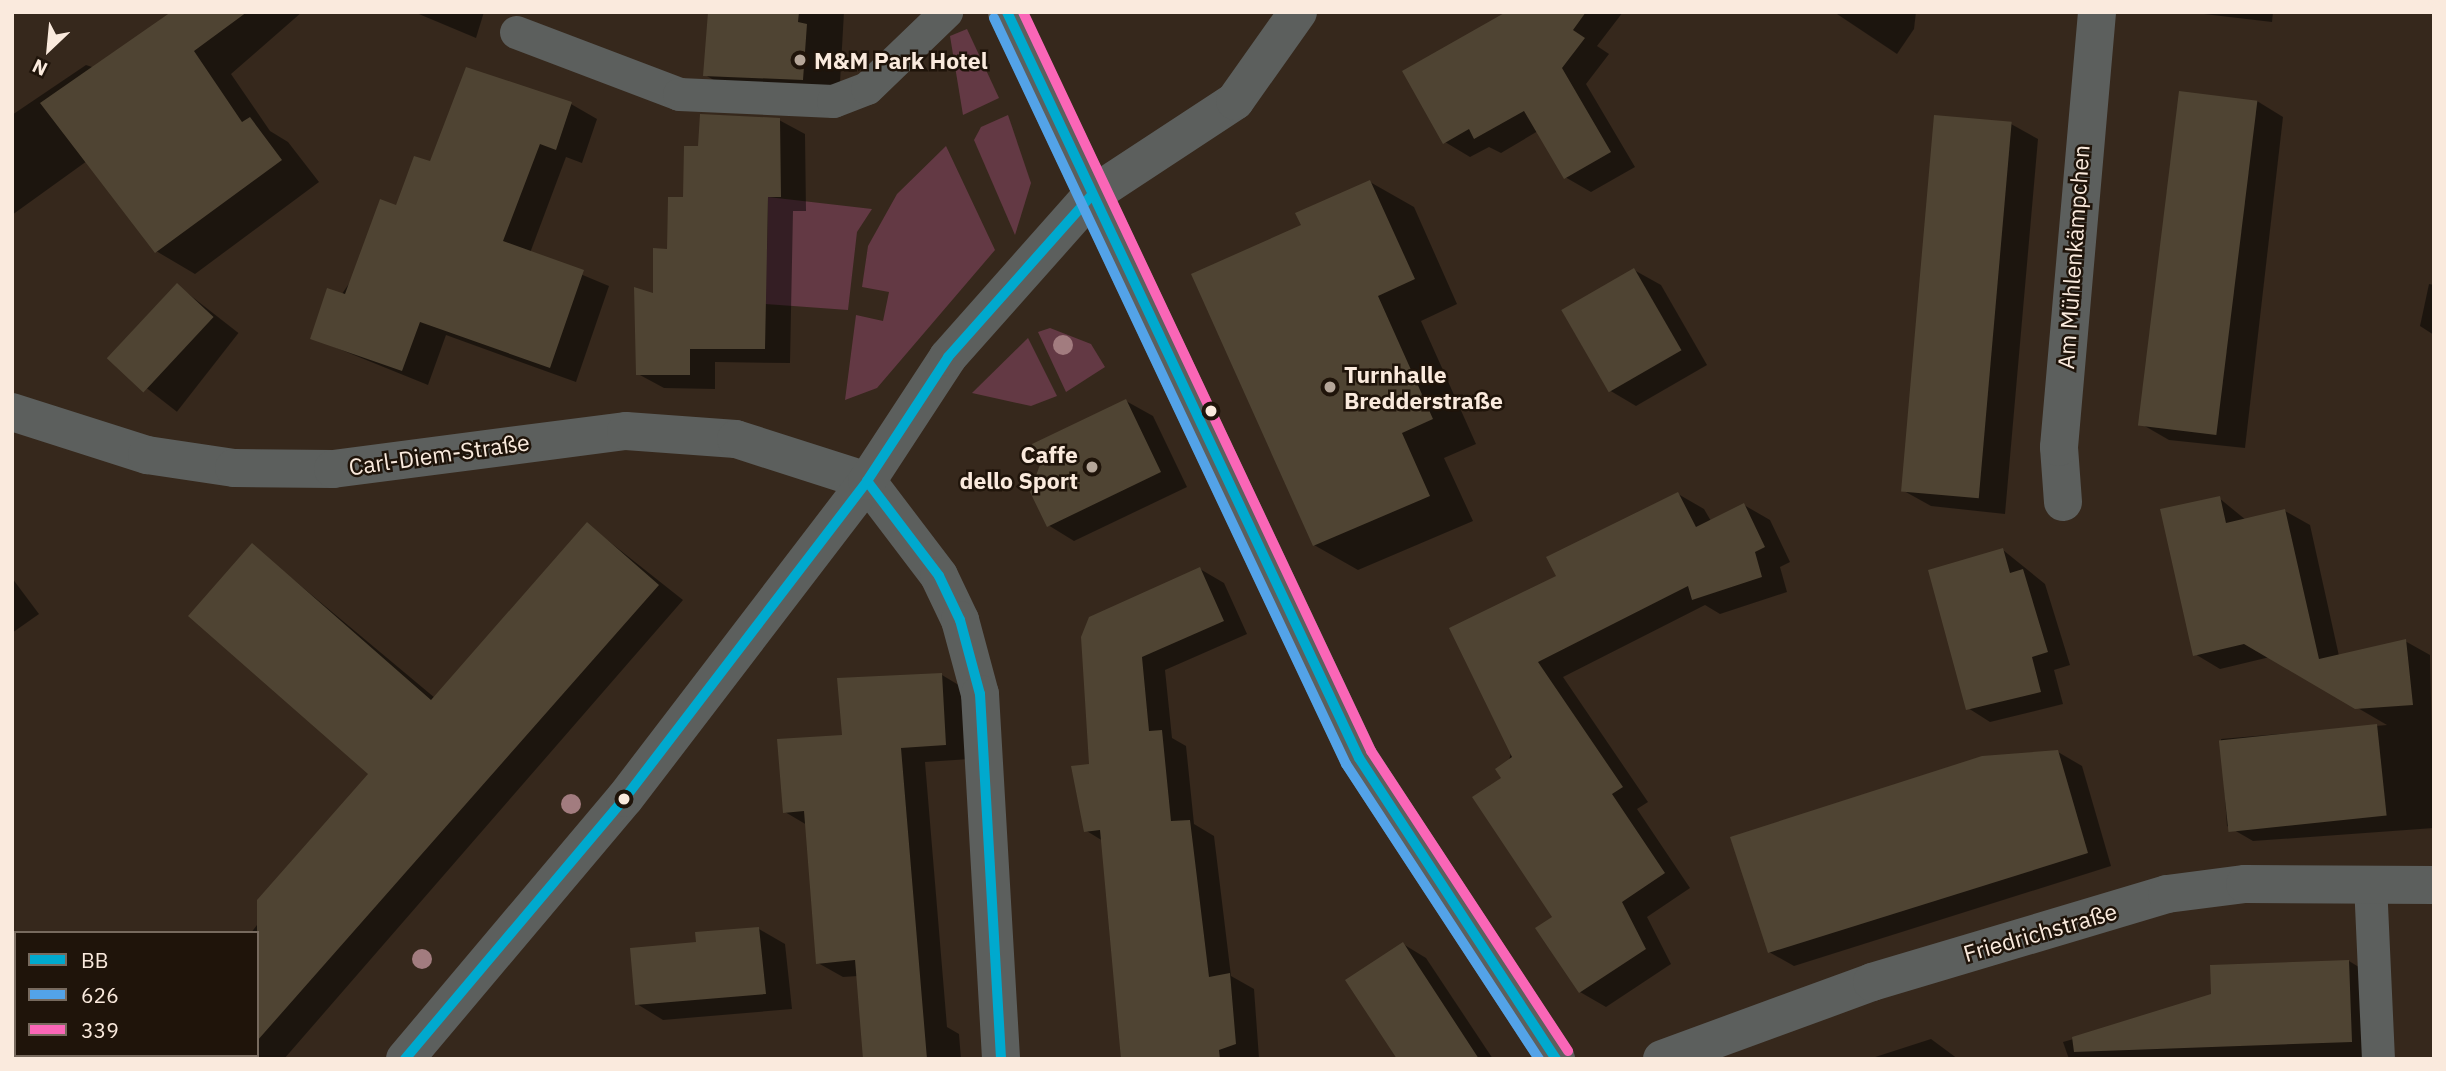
<!DOCTYPE html>
<meta charset="utf-8">
<style>
body{margin:0}
#map{position:relative;width:2446px;height:1071px;overflow:hidden;background:#36281c;font-family:"IBM Plex Sans",sans-serif}
div>[style]{position:absolute}
[style*='--x']{left:calc(var(--x)*1px);top:calc(var(--y)*1px);width:calc(var(--w)*1px);rotate:calc(var(--a)*1deg)}
.green>*{inset:0;background:#633944}
.shadow>*{inset:0;background:#0007;transform-origin:0 0}
.building>*{inset:0;background:#4f4433;transform-origin:0 0}
.service>*{height:33px;margin:-16.5px;padding:0 16.5px;transform-origin:16.5px;border-radius:16.5px;background:#5c5f5d}
.minor>*{height:38px;margin:-19px;padding:0 19px;transform-origin:19px;border-radius:19px;background:#5c5f5d}
.bus-1>*{height:10px;margin:-5px;padding:0 5px;transform-origin:5px;border-radius:5px;background:#00a9ce}
.bus-2>*{height:10px;margin:-5px;padding:0 5px;transform-origin:5px;border-radius:5px;background:#53a3e8}
.bus-3>*{height:10px;margin:-5px;padding:0 5px;transform-origin:5px;border-radius:5px;background:#fa66b7}
.trees>*{width:20px;height:20px;margin:-10px;border-radius:50%;background:#a27c7f}
.dots>*{width:19px;height:19px;translate:-50% -50%;box-sizing:border-box;border:4px solid #1f140a;border-radius:50%}
span{translate:-50% -50%;white-space:nowrap;text-align:center;line-height:1.15;-webkit-text-stroke:5px #1f140a;paint-order:stroke}
.poi-label{font-size:23px;color:#faeadd;font-weight:700}
.left{translate:0 -50%;text-align:left}
.right{translate:-100% -50%;text-align:right}
.street-label{font-size:23px;color:#faeadd}
.frame{position:absolute;inset:0;border:14px solid #faeadd;pointer-events:none}
.legend{position:absolute;left:14px;top:931px;width:245px;height:126px;box-sizing:border-box;background:#1f140a;border:2px solid #776a5e;margin:0;padding:9px 12px;list-style:none;font-size:21px;color:#faeadd}
.legend li{display:flex;align-items:center;gap:14px;height:35px}
.legend b{width:35px;border:2px solid #776a5e}
.north{position:absolute;left:14px;top:14px;width:70px;height:70px;-webkit-text-stroke:5px #1f140a;paint-order:stroke;rotate:206deg;font-size:19px;font-weight:700;line-height:28px;text-align:center;color:#faeadd}
.north::after{content:'';display:block;margin:auto;width:24px;height:32px;background:#faeadd;clip-path:polygon(50% 0,100% 100%,50% 72%,0 100%)}
</style>
<div id="map">
<div class="green">
<i style="clip-path:polygon(967px 29px,999px 98px,963px 115px,950px 36px)"></i>
<i style="clip-path:polygon(1008px 115px,1031px 183px,1015px 235px,974px 140px,981px 127px)"></i>
<i style="clip-path:polygon(946px 146px,995px 250px,877px 388px,845px 400px,856px 315px,883px 321px,889px 292px,862px 287px,868px 246px,897px 194px)"></i>
<i style="clip-path:polygon(768px 197px,872px 209px,857px 232px,848px 310px,751px 303px,767px 250px)"></i>
<i style="clip-path:polygon(1050px 328px,1091px 344px,1105px 367px,1066px 392px,1038px 332px)"></i>
<i style="clip-path:polygon(1028px 338px,1057px 396px,1031px 406px,972px 393px)"></i>
</div>
<div class="shadow">
<i style="clip-path:polygon(175px 12px,302px 12px,231px 74px,270px 131px,288px 142px,319px 182px,195px 274px,156px 251px,87px 161px,12px 215px,12px 115px,86px 65px,98px 69px)"></i>
<i style="clip-path:polygon(414px 12px,484px 12px,476px 38px)"></i>
<i style="clip-path:polygon(710px 12px,844px 12px,839px 100px,742px 96px,705px 75px)"></i>
<i style="clip-path:polygon(1510px 12px,1623px 12px,1597px 46px,1609px 54px,1586px 84px,1635px 167px,1591px 192px,1565px 177px,1538px 131px,1501px 153px,1489px 147px,1470px 157px,1445px 142px)"></i>
<i style="clip-path:polygon(1834px 12px,1916px 12px,1914px 29px,1897px 54px)"></i>
<i style="clip-path:polygon(2187px 12px,2273px 12px,2272px 22px)"></i>
<i style="clip-path:polygon(2257px 101px,2283px 117px,2245px 448px,2169px 440px,2143px 425px)"></i>
<i style="clip-path:polygon(571px 104px,597px 119px,582px 163px,566px 157px,530px 253px,609px 286px,576px 382px,446px 335px,428px 385px,312px 338px,431px 163px)"></i>
<i style="clip-path:polygon(779px 120px,805px 134px,806px 211px,793px 211px,790px 363px,715px 362px,715px 389px,664px 388px,638px 374px,700px 148px)"></i>
<i style="clip-path:polygon(2011px 124px,2038px 139px,2005px 514px,1931px 506px,1904px 491px)"></i>
<i style="clip-path:polygon(1370px 182px,1414px 207px,1457px 304px,1421px 321px,1476px 444px,1444px 458px,1473px 521px,1358px 570px,1314px 545px,1304px 226px)"></i>
<i style="clip-path:polygon(1634px 270px,1661px 285px,1707px 365px,1636px 406px,1609px 390px)"></i>
<i style="clip-path:polygon(2429px 284px,2434px 285px,2434px 335px,2420px 326px)"></i>
<i style="left:177px;top:285px;width:78px;height:100px;rotate:38deg"></i>
<i style="clip-path:polygon(1126px 401px,1153px 416px,1187px 487px,1074px 541px,1048px 525px)"></i>
<i style="clip-path:polygon(1678px 494px,1704px 509px,1711px 521px,1744px 505px,1770px 520px,1790px 562px,1780px 567px,1787px 592px,1720px 614px,1705px 605px,1563px 677px,1648px 802px,1637px 809px,1690px 888px,1647px 917px,1671px 964px,1606px 1007px,1580px 992px,1504px 779px,1558px 577px)"></i>
<i style="clip-path:polygon(2219px 498px,2246px 520px,2285px 511px,2310px 525px,2339px 656px,2405px 641px,2430px 655px,2434px 828px,2253px 841px,2227px 826px,2221px 739px,2387px 725px,2270px 657px,2220px 669px,2195px 654px)"></i>
<i style="clip-path:polygon(587px 524px,683px 600px,284px 1059px,144px 1059px,257px 1055px,257px 933px,251px 933px,370px 774px,252px 545px,435px 698px)"></i>
<i style="clip-path:polygon(2003px 550px,2045px 584px,2070px 665px,2054px 670px,2063px 704px,1990px 722px,1968px 708px)"></i>
<i style="clip-path:polygon(1200px 569px,1224px 583px,1247px 634px,1165px 670px,1172px 738px,1186px 746px,1194px 824px,1214px 836px,1231px 976px,1254px 989px,1259px 1058px,1123px 1059px,1103px 841px,1085px 830px,1091px 766px,1083px 637px)"></i>
<i style="clip-path:polygon(12px 578px,39px 614px,12px 633px)"></i>
<i style="clip-path:polygon(942px 675px,967px 690px,970px 759px,925px 762px,947px 1027px,959px 1034px,961px 1059px,865px 1059px,858px 976px,843px 977px,818px 963px,807px 825px,785px 812px,843px 736px)"></i>
<i style="clip-path:polygon(2058px 752px,2082px 766px,2111px 866px,1794px 966px,1769px 952px)"></i>
<i style="clip-path:polygon(759px 929px,785px 944px,792px 1009px,663px 1020px,637px 1004px,698px 944px)"></i>
<i style="clip-path:polygon(1403px 944px,1426px 958px,1493px 1059px,1399px 1059px)"></i>
<i style="clip-path:polygon(2349px 961px,2375px 977px,2378px 1059px,2069px 1059px,2063px 1042px)"></i>
<i style="clip-path:polygon(1931px 1039px,1958px 1059px,1869px 1059px)"></i>
</div>
<div class="building">
<i style="clip-path:polygon(171px 12px,247px 12px,194px 51px,242px 122px,250px 117px,282px 160px,155px 253px,40px 103px)"></i>
<i style="clip-path:polygon(708px 12px,799px 12px,798px 22px,807px 24px,803px 80px,703px 76px)"></i>
<i style="clip-path:polygon(1506px 12px,1586px 12px,1573px 30px,1585px 38px,1562px 68px,1611px 152px,1564px 179px,1524px 111px,1474px 139px,1469px 129px,1443px 144px,1402px 71px)"></i>
<i style="clip-path:polygon(466px 67px,572px 102px,556px 150px,540px 144px,503px 241px,584px 270px,550px 368px,420px 322px,402px 371px,310px 339px,327px 288px,345px 294px,380px 199px,396px 205px,414px 156px,430px 161px)"></i>
<i style="left:2179px;top:91px;width:79px;height:337px;rotate:7deg"></i>
<i style="clip-path:polygon(700px 114px,780px 118px,781px 197px,768px 197px,765px 349px,690px 349px,690px 375px,636px 375px,634px 287px,653px 293px,653px 248px,667px 249px,668px 197px,683px 197px,684px 146px,698px 146px)"></i>
<i style="left:1934px;top:115px;width:78px;height:378px;rotate:5deg"></i>
<i style="clip-path:polygon(1370px 180px,1415px 279px,1378px 296px,1433px 419px,1402px 433px,1430px 496px,1313px 546px,1191px 274px,1301px 225px,1295px 213px)"></i>
<i style="left:1634px;top:268px;width:95px;height:84px;rotate:60deg"></i>
<i style="left:177px;top:283px;width:50px;height:103px;rotate:43deg"></i>
<i style="clip-path:polygon(1126px 399px,1161px 472px,1047px 527px,1030px 492px,1041px 462px,1032px 444px)"></i>
<i style="clip-path:polygon(1678px 492px,1696px 527px,1744px 503px,1765px 547px,1755px 552px,1762px 577px,1692px 600px,1688px 586px,1538px 662px,1623px 787px,1612px 794px,1665px 873px,1622px 902px,1646px 949px,1579px 993px,1535px 928px,1552px 917px,1472px 797px,1501px 778px,1495px 769px,1512px 757px,1449px 628px,1556px 576px,1546px 557px)"></i>
<i style="clip-path:polygon(2220px 496px,2226px 523px,2285px 509px,2319px 659px,2406px 639px,2413px 705px,2355px 709px,2244px 644px,2193px 656px,2160px 509px)"></i>
<i style="clip-path:polygon(587px 522px,659px 585px,257px 1041px,257px 900px,368px 774px,188px 616px,252px 543px,431px 700px)"></i>
<i style="clip-path:polygon(2003px 548px,2010px 573px,2023px 569px,2048px 652px,2032px 657px,2041px 692px,1966px 710px,1928px 570px)"></i>
<i style="clip-path:polygon(1200px 567px,1224px 621px,1142px 657px,1149px 731px,1162px 730px,1171px 821px,1190px 820px,1209px 977px,1230px 973px,1236px 1044px,1219px 1050px,1220px 1059px,1121px 1059px,1100px 830px,1084px 832px,1071px 766px,1089px 764px,1081px 637px,1089px 617px)"></i>
<i style="clip-path:polygon(942px 673px,946px 745px,901px 748px,927px 1059px,863px 1059px,855px 960px,816px 964px,804px 811px,783px 813px,777px 739px,842px 735px,837px 678px)"></i>
<i style="left:2377px;top:724px;width:92px;height:159px;rotate:84deg"></i>
<i style="clip-path:polygon(2058px 750px,2088px 853px,1768px 953px,1730px 837px,1982px 756px)"></i>
<i style="clip-path:polygon(759px 927px,766px 994px,635px 1005px,630px 948px,696px 942px,695px 932px)"></i>
<i style="clip-path:polygon(1403px 942px,1417px 964px,1479px 1059px,1397px 1059px,1345px 980px)"></i>
<i style="clip-path:polygon(2349px 960px,2352px 1042px,2074px 1052px,2072px 1037px,2211px 994px,2210px 965px)"></i>
</div>
<div class="service">
<i style="--x:516;--y:32;--w:174;--a:20.8"></i>
<i style="--x:679;--y:94;--w:154;--a:2.6"></i>
<i style="--x:833;--y:101;--w:36;--a:-21"></i>
<i style="--x:867;--y:88;--w:110;--a:-43.9"></i>
<i style="--x:2370;--y:883;--w:176;--a:87.4"></i>
</div>
<div class="minor">
<i style="--x:1007;--y:12;--w:825;--a:64.74"></i>
<i style="--x:1359;--y:758;--w:360;--a:56.8"></i>
<i style="--x:12;--y:412;--w:142;--a:17.7"></i>
<i style="--x:147;--y:455;--w:88;--a:8.5"></i>
<i style="--x:234;--y:468;--w:99;--a:0.6"></i>
<i style="--x:333;--y:469;--w:295;--a:-7.4"></i>
<i style="--x:626;--y:431;--w:110;--a:4.2"></i>
<i style="--x:736;--y:439;--w:138;--a:17.8"></i>
<i style="--x:867;--y:481;--w:119;--a:52.8"></i>
<i style="--x:939;--y:576;--w:49;--a:64.5"></i>
<i style="--x:960;--y:620;--w:77;--a:74.9"></i>
<i style="--x:980;--y:694;--w:366;--a:86.7"></i>
<i style="--x:2063;--y:502;--w:55;--a:-94.2"></i>
<i style="--x:2059;--y:447;--w:437;--a:-85"></i>
<i style="--x:405;--y:1059;--w:341;--a:-49.9"></i>
<i style="--x:625;--y:798;--w:399;--a:-52.6"></i>
<i style="--x:867;--y:481;--w:148;--a:-56.8"></i>
<i style="--x:948;--y:357;--w:217;--a:-48.4"></i>
<i style="--x:1092;--y:195;--w:171;--a:-33.3"></i>
<i style="--x:1235;--y:101;--w:109;--a:-54.7"></i>
<i style="--x:1662;--y:1059;--w:224;--a:-20.1"></i>
<i style="--x:1872;--y:982;--w:308;--a:-16.6"></i>
<i style="--x:2167;--y:894;--w:79;--a:-7.3"></i>
<i style="--x:2245;--y:884;--w:189;--a:0.3"></i>
</div>
<div class="bus-1">
<i style="--x:1007;--y:12;--w:825;--a:64.74"></i>
<i style="--x:1359;--y:758;--w:360;--a:56.8"></i>
<i style="--x:867;--y:481;--w:119;--a:52.8"></i>
<i style="--x:939;--y:576;--w:49;--a:64.5"></i>
<i style="--x:960;--y:620;--w:77;--a:74.9"></i>
<i style="--x:980;--y:694;--w:366;--a:86.7"></i>
<i style="--x:405;--y:1059;--w:341;--a:-49.9"></i>
<i style="--x:625;--y:798;--w:399;--a:-52.6"></i>
<i style="--x:867;--y:481;--w:148;--a:-56.8"></i>
<i style="--x:948;--y:357;--w:217;--a:-48.4"></i>
</div>
<div class="bus-2">
<i style="--x:994;--y:18;--w:825;--a:64.74"></i>
<i style="--x:1346;--y:764;--w:353;--a:56.8"></i>
</div>
<div class="bus-3">
<i style="--x:1023;--y:12;--w:817;--a:64.78"></i>
<i style="--x:1371;--y:751;--w:359;--a:56.7"></i>
</div>
<div class="trees">
<i style="left:1063px;top:345px"></i>
<i style="left:571px;top:804px"></i>
<i style="left:422px;top:959px"></i>
</div>
<div class="dots">
<i style="left:800px;top:60px;background:#b5a699"></i>
<i style="left:1330px;top:387px;background:#b5a699"></i>
<i style="left:1211px;top:411px;background:#faeadd"></i>
<i style="left:1092px;top:467px;background:#b5a699"></i>
<i style="left:624px;top:799px;background:#faeadd"></i>
</div>
<div class="poi-label">
<span class="left" style="left:814px;top:60px">M&amp;M Park Hotel</span>
<span class="left" style="left:1344px;top:387px">Turnhalle<br>Bredderstraße</span>
<span class="right" style="left:1078px;top:467px">Caffe<br>dello Sport</span>
</div>
<div class="street-label">
<span style="left:2073px;top:257px;rotate:-86deg">Am Mühlenkämpchen</span>
<span style="left:439px;top:454px;rotate:-8deg">Carl-Diem-Straße</span>
<span style="left:2040px;top:932px;rotate:-16deg">Friedrichstraße</span>
</div>
<div class="frame"></div>
<ul class="legend">
<li><b style="height:9px;background:#00a9ce"></b>BB</li>
<li><b style="height:9px;background:#53a3e8"></b>626</li>
<li><b style="height:9px;background:#fa66b7"></b>339</li>
</ul>
<div class="north">N</div>
</div>
